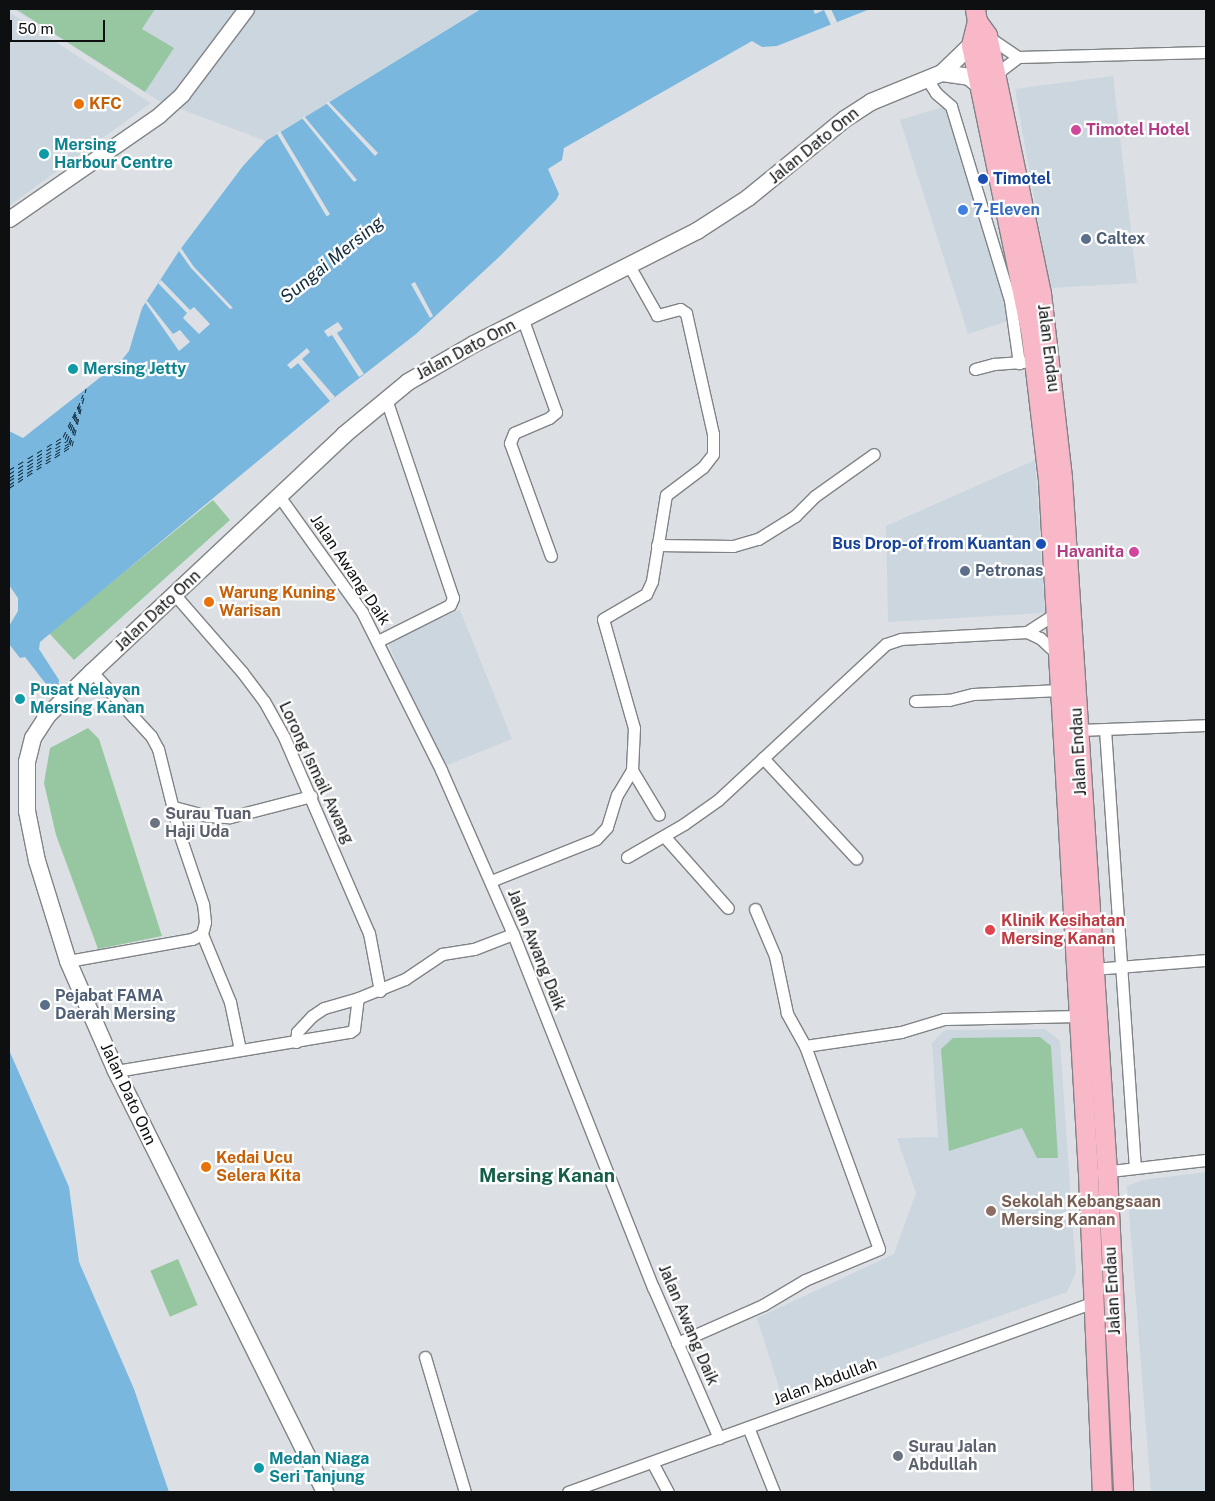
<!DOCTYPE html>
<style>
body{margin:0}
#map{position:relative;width:1215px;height:1501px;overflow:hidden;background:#dce0e4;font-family:"Public Sans",sans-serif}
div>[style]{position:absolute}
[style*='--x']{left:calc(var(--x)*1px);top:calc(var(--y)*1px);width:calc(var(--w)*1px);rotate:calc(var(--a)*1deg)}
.built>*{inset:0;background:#ccd6df;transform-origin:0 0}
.green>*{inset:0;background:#96c7a1;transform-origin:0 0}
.water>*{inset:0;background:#79b7de}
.pier>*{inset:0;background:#dce0e4;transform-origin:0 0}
.ferry>*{height:1px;margin-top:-0.5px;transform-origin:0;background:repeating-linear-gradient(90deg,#112d3e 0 6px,transparent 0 11px)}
.roads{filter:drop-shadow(1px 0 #808386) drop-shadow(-1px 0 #808386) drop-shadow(0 1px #808386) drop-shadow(0 -1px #808386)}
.minor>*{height:11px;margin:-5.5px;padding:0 5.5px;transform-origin:5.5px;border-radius:5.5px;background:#fff}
.tertiary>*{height:15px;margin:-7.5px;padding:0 7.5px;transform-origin:7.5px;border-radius:7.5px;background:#fff}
.secondary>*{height:16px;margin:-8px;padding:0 8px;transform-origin:8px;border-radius:8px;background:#fff}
.trunk>*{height:19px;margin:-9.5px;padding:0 9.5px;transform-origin:9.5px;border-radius:9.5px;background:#f8b8c8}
.dots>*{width:14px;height:14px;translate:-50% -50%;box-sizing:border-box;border:2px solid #fff;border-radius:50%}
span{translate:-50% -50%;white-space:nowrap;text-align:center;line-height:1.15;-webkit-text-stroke:4.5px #fff;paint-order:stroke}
.food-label{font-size:16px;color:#c56008;font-weight:700}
.left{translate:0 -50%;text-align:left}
.hotel-label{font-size:16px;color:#b23c85;font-weight:700}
.right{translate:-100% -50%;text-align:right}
.culture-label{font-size:16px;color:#0d838f;font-weight:700}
.street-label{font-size:16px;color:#0d0f10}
.transit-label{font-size:16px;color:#164399;font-weight:700}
.shop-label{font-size:16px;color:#366cbe;font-weight:700}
.service-label{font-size:16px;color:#4e5e75;font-weight:700}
.worship-label{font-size:16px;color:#5b616d;font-weight:700}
.health-label{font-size:16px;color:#be3a42;font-weight:700}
.education-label{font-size:16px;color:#785e54;font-weight:700}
.water-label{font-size:18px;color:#112d3e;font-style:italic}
.quarter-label{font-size:19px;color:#135e47;font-weight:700}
.frame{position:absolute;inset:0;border:10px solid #0d0f10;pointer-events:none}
.scale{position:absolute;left:10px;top:20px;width:95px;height:22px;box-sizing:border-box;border:2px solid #0d0f10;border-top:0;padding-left:6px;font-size:15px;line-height:18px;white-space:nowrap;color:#0d0f10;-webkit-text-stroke:4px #fff;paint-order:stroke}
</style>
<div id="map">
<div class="built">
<i style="clip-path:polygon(13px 9px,481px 9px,266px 141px,159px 101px)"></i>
<i style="clip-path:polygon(9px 12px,151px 103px,9px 206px)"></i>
<i style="clip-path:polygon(1113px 76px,1137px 283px,1050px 288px,1015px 89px)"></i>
<i style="clip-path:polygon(956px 103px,1013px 294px,1017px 318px,968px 334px,900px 120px)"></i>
<i style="clip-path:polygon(1035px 460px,1045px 613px,888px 622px,886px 526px)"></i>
<i style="left:460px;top:610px;width:139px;height:79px;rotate:68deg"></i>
<i style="clip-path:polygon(1045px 1029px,1060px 1041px,1076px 1272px,1067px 1292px,781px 1394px,757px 1318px,894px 1254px,916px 1193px,897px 1138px,938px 1137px,932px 1043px,945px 1030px)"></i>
<i style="clip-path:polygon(1206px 1172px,1206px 1492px,1151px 1492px,1127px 1186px,1143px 1180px)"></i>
</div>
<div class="green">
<i style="clip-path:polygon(16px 9px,155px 9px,142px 29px,174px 48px,145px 92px)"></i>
<i style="clip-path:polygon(213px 500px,230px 520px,74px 660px,49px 633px)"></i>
<i style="clip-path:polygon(88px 728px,99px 739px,162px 936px,98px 949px,56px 835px,44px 783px,50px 748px)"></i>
<i style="clip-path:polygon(1040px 1037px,1051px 1046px,1058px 1158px,1037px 1158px,1022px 1128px,949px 1151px,941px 1049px,953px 1038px)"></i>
<i style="left:178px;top:1259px;width:50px;height:30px;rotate:67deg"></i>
</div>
<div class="water">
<i style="clip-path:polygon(481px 9px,870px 9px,777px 46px,762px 47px,752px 41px,564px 148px,562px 160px,548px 169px,559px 194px,556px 200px,499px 257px,416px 334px,330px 401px,40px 642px,39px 649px,59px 680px,58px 688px,46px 684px,25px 657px,20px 658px,9px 644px,9px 626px,18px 611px,18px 598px,9px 585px,9px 431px,23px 438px,121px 361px,129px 351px,142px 308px,179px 251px,243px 166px,266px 141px)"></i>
<i style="clip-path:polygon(9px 1050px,69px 1187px,79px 1262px,134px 1389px,169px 1492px,9px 1492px)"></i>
</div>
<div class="pier">
<i style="clip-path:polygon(813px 9px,831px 9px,837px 22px,831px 25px,824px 10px,815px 14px)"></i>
<i style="clip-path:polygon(328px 101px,378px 153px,375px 156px,326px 103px)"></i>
<i style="clip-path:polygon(304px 116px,357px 180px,354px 182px,302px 118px)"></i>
<i style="left:280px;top:131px;width:97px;height:4px;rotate:59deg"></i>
<i style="clip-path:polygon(181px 248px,194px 267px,233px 308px,230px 309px,191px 268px,179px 251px)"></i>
<i style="clip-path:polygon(161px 280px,190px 310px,194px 307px,210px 324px,199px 334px,183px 318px,187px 313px,158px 283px)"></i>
<i style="clip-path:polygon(415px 282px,433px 316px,430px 318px,411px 284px)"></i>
<i style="clip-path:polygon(147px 301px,173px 334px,180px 330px,190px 342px,179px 351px,145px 302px)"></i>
<i style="clip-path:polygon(338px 322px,343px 329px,337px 333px,364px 374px,359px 377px,332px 335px,328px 337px,324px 331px)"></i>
<i style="clip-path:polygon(307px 348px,310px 352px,302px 359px,335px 397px,330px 401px,298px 363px,291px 369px,287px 365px)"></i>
</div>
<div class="ferry">
<i style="--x:9;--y:470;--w:63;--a:-31.4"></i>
<i style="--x:63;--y:437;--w:34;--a:-64"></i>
<i style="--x:9;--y:474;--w:66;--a:-32"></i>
<i style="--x:65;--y:439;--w:48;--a:-67.8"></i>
<i style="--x:9;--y:478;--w:69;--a:-32.5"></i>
<i style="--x:67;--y:441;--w:37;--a:-71"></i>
<i style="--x:9;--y:481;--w:71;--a:-32.3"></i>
<i style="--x:69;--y:443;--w:45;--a:-73.2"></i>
<i style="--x:9;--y:485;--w:73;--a:-33.3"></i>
<i style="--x:70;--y:445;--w:37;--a:-74"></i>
<i style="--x:9;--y:488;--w:76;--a:-33.7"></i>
<i style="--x:72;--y:446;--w:59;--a:-76.2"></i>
</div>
<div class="roads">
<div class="minor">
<i style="--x:987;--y:36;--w:37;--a:34"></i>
<i style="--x:1018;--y:57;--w:188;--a:-1.5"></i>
<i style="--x:927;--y:79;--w:17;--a:57"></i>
<i style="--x:936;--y:93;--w:20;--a:41"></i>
<i style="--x:951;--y:106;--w:203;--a:73.1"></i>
<i style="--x:1010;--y:300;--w:64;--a:81.9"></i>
<i style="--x:997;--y:79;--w:10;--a:-66"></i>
<i style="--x:1001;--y:70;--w:21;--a:-37"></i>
<i style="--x:523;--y:320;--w:98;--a:70.3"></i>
<i style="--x:556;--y:412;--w:9;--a:139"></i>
<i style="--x:549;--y:418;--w:38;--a:157"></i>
<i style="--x:514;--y:433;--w:11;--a:112"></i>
<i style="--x:510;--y:443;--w:120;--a:70.1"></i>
<i style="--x:975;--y:369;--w:20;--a:-15"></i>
<i style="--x:994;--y:364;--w:31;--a:-4"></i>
<i style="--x:279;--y:496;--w:143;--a:54.4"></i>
<i style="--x:362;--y:612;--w:177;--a:63.4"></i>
<i style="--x:441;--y:770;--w:179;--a:66.3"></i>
<i style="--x:513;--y:934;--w:380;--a:68.4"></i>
<i style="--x:653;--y:1287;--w:165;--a:66.4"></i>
<i style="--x:657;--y:545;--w:76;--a:0.8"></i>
<i style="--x:733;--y:546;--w:26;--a:-16"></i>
<i style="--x:758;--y:539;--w:44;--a:-31.9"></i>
<i style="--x:795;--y:516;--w:28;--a:-45"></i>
<i style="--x:815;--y:496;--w:72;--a:-35.4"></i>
<i style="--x:175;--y:595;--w:102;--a:49"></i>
<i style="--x:242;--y:672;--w:36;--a:53"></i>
<i style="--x:264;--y:701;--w:41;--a:60.9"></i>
<i style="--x:284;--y:737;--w:214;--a:66.6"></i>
<i style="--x:369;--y:933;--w:59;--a:79.3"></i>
<i style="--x:1056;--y:613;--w:35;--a:147"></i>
<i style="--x:1027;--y:632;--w:14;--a:25"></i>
<i style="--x:1040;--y:638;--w:25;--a:43"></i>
<i style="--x:378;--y:641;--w:80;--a:-26.6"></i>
<i style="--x:450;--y:605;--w:8;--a:-67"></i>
<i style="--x:453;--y:598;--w:210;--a:-108.6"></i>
<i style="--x:915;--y:701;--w:34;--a:-2"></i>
<i style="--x:949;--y:700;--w:25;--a:-14"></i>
<i style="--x:973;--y:694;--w:87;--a:-2.6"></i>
<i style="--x:1105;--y:729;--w:440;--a:86.1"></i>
<i style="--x:1078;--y:730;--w:128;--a:-2.2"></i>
<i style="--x:763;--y:758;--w:137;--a:47.1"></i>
<i style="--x:632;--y:770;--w:52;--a:59"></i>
<i style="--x:174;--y:807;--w:35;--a:15"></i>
<i style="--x:208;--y:816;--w:22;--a:3"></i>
<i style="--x:230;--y:817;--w:84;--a:-14.5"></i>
<i style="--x:664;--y:836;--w:96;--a:48.4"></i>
<i style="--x:627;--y:857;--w:66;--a:-30.1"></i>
<i style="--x:684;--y:824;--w:42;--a:-35.2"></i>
<i style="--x:718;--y:800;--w:229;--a:-42.9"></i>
<i style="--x:886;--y:644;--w:16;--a:-18"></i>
<i style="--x:901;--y:639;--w:126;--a:-3.2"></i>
<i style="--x:491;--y:881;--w:113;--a:-21.8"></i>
<i style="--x:596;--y:839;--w:16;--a:-47"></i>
<i style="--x:607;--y:827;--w:34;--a:-73"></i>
<i style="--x:617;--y:795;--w:29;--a:-59"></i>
<i style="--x:632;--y:770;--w:42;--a:-87.3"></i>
<i style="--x:634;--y:728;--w:113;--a:-105.9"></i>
<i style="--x:603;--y:619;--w:50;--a:-30.2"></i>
<i style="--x:646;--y:594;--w:14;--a:-65"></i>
<i style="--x:652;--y:581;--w:87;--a:-80.8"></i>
<i style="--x:666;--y:495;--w:46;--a:-37.1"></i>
<i style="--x:703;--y:467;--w:16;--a:-52"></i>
<i style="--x:713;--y:454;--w:20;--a:-90"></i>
<i style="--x:713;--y:434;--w:124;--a:-102.6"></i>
<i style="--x:686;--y:313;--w:7;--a:-146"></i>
<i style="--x:680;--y:309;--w:24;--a:165"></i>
<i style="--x:657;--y:315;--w:55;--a:-119.4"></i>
<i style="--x:202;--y:934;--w:74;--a:67.6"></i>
<i style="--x:230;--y:1002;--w:49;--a:78.2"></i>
<i style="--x:68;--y:961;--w:126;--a:-10.1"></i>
<i style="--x:192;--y:939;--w:11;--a:-27"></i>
<i style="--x:202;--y:934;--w:12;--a:-76"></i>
<i style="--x:205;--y:922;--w:18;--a:-96"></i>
<i style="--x:203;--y:904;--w:75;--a:-108.7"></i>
<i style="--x:179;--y:833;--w:87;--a:-104"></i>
<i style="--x:158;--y:749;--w:15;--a:-118"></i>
<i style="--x:151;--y:736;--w:87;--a:-132.7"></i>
<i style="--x:1092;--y:969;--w:114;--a:-4.5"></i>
<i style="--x:296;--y:1042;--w:10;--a:-84"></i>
<i style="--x:297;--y:1032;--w:22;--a:-47"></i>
<i style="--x:312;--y:1016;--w:14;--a:-34"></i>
<i style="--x:324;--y:1008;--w:35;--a:-16"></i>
<i style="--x:805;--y:1046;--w:97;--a:-8.3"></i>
<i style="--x:901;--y:1032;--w:45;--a:-16.8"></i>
<i style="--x:944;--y:1019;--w:135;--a:-1.3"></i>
<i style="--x:116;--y:1071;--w:237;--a:-9.5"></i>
<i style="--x:350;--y:1032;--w:5;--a:-37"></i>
<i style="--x:354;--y:1029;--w:31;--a:-83"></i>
<i style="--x:358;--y:998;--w:51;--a:-22"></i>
<i style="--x:405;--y:979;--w:45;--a:-34"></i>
<i style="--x:442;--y:954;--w:32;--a:-9"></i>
<i style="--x:474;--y:949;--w:42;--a:-21"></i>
<i style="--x:1102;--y:1172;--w:105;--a:-6.6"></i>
<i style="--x:677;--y:1343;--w:94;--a:-23.8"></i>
<i style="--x:763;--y:1305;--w:49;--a:-30.8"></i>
<i style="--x:805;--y:1280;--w:80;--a:-22.7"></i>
<i style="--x:879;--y:1249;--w:216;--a:-110"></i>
<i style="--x:805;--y:1046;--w:38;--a:-119"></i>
<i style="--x:787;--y:1013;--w:58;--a:-101.9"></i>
<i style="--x:775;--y:956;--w:51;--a:-113.1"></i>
<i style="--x:425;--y:1357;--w:141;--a:73.5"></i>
<i style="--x:748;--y:1427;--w:70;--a:68.2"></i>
<i style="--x:652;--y:1462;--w:34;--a:62"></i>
<i style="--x:568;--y:1492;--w:559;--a:-19.86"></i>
</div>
<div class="tertiary">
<i style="--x:9;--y:219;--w:183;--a:-34.7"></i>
<i style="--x:159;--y:115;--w:31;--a:-42"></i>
<i style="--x:182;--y:94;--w:106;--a:-53"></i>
</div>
<div class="secondary">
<i style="--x:942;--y:73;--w:40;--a:-44"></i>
<i style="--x:325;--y:1492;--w:470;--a:-116.4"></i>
<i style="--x:116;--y:1071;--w:120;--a:-113.6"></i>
<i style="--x:68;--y:961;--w:105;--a:-107.2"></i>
<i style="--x:37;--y:861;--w:51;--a:-101.3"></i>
<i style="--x:27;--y:811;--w:49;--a:-90"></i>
<i style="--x:27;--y:762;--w:25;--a:-76"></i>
<i style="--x:33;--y:738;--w:27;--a:-57"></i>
<i style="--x:48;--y:715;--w:62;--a:-44.3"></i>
<i style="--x:92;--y:672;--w:346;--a:-43.2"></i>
<i style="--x:344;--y:435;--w:83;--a:-39.6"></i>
<i style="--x:408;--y:382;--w:76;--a:-29.9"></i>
<i style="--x:474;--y:344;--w:250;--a:-26.9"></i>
<i style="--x:697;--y:231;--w:61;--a:-32.9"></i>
<i style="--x:748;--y:198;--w:125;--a:-39.2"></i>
<i style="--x:845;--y:119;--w:31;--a:-33"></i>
<i style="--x:871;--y:102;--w:77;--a:-22.2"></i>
<i style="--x:942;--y:73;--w:27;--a:8"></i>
<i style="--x:969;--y:77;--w:13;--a:39"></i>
</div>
<div class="trunk">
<i style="--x:975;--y:9;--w:12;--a:81"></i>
<i style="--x:977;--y:21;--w:25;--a:104"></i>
<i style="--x:971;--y:45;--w:296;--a:78.3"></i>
<i style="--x:1031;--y:335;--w:146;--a:83.3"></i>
<i style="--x:1048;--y:480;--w:695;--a:86.7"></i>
<i style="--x:1088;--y:1174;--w:318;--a:87.5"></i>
<i style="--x:977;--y:21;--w:17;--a:54"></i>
<i style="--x:987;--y:35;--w:19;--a:78"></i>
<i style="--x:991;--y:54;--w:244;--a:78.2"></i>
<i style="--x:1041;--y:293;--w:186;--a:83.5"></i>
<i style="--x:1062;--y:478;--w:695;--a:86.29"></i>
<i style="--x:1107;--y:1172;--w:320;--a:87.1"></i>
</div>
</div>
<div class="dots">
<i style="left:79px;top:104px;background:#e8710a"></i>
<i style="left:1076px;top:130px;background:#d1479c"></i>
<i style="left:44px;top:154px;background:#0f9aa8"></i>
<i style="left:983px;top:179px;background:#1a4fb4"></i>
<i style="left:963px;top:210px;background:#3f7fe0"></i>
<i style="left:1086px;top:239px;background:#5c6f8a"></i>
<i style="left:73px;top:369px;background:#0f9aa8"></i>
<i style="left:1041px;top:544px;background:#1a4fb4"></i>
<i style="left:1134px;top:552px;background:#d1479c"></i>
<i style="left:965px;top:571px;background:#5c6f8a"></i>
<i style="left:209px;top:602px;background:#e8710a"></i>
<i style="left:20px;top:699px;background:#0f9aa8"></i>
<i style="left:155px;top:823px;background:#6b7280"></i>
<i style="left:990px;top:930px;background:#e0444e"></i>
<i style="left:45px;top:1005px;background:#5c6f8a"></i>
<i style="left:206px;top:1167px;background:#e8710a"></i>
<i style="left:991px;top:1211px;background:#8d6e63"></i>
<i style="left:898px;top:1456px;background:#6b7280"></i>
<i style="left:259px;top:1468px;background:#0f9aa8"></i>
</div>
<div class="food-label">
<span class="left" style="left:89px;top:104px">KFC</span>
<span class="left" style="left:219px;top:602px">Warung Kuning<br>Warisan</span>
<span class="left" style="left:216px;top:1167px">Kedai Ucu<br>Selera Kita</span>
</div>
<div class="hotel-label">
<span class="left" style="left:1086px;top:130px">Timotel Hotel</span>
<span class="right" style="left:1124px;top:552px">Havanita</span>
</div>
<div class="culture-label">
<span class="left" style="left:54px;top:154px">Mersing<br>Harbour Centre</span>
<span class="left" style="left:83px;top:369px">Mersing Jetty</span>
<span class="left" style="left:30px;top:699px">Pusat Nelayan<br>Mersing Kanan</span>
<span class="left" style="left:269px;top:1468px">Medan Niaga<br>Seri Tanjung</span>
</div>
<div class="street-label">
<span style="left:814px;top:146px;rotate:-39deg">Jalan Dato Onn</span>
<span style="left:1048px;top:348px;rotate:83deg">Jalan Endau</span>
<span style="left:466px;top:350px;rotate:-28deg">Jalan Dato Onn</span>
<span style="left:350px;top:570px;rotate:56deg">Jalan Awang Daik</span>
<span style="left:158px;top:611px;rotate:-43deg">Jalan Dato Onn</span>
<span style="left:1079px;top:752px;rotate:-93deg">Jalan Endau</span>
<span style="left:316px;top:773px;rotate:65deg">Lorong Ismail Awang</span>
<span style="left:536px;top:950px;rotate:68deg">Jalan Awang Daik</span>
<span style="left:128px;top:1094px;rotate:65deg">Jalan Dato Onn</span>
<span style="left:1113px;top:1291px;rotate:-93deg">Jalan Endau</span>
<span style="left:688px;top:1325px;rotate:67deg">Jalan Awang Daik</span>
<span style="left:825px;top:1382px;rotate:-20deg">Jalan Abdullah</span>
</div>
<div class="transit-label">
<span class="left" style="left:993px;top:179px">Timotel</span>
<span class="right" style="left:1031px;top:544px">Bus Drop-of from Kuantan</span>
</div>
<div class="shop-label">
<span class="left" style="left:973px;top:210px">7-Eleven</span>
</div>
<div class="service-label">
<span class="left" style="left:1096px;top:239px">Caltex</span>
<span class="left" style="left:975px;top:571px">Petronas</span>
<span class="left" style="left:55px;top:1005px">Pejabat FAMA<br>Daerah Mersing</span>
</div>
<div class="worship-label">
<span class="left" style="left:165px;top:823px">Surau Tuan<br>Haji Uda</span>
<span class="left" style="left:908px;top:1456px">Surau Jalan<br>Abdullah</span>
</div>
<div class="health-label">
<span class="left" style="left:1001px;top:930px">Klinik Kesihatan<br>Mersing Kanan</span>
</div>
<div class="education-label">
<span class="left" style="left:1001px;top:1211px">Sekolah Kebangsaan<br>Mersing Kanan</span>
</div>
<div class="water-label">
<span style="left:332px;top:260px;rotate:-39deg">Sungai Mersing</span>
</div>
<div class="quarter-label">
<span style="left:547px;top:1176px">Mersing Kanan</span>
</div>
<div class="frame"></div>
<div class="scale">50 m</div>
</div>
